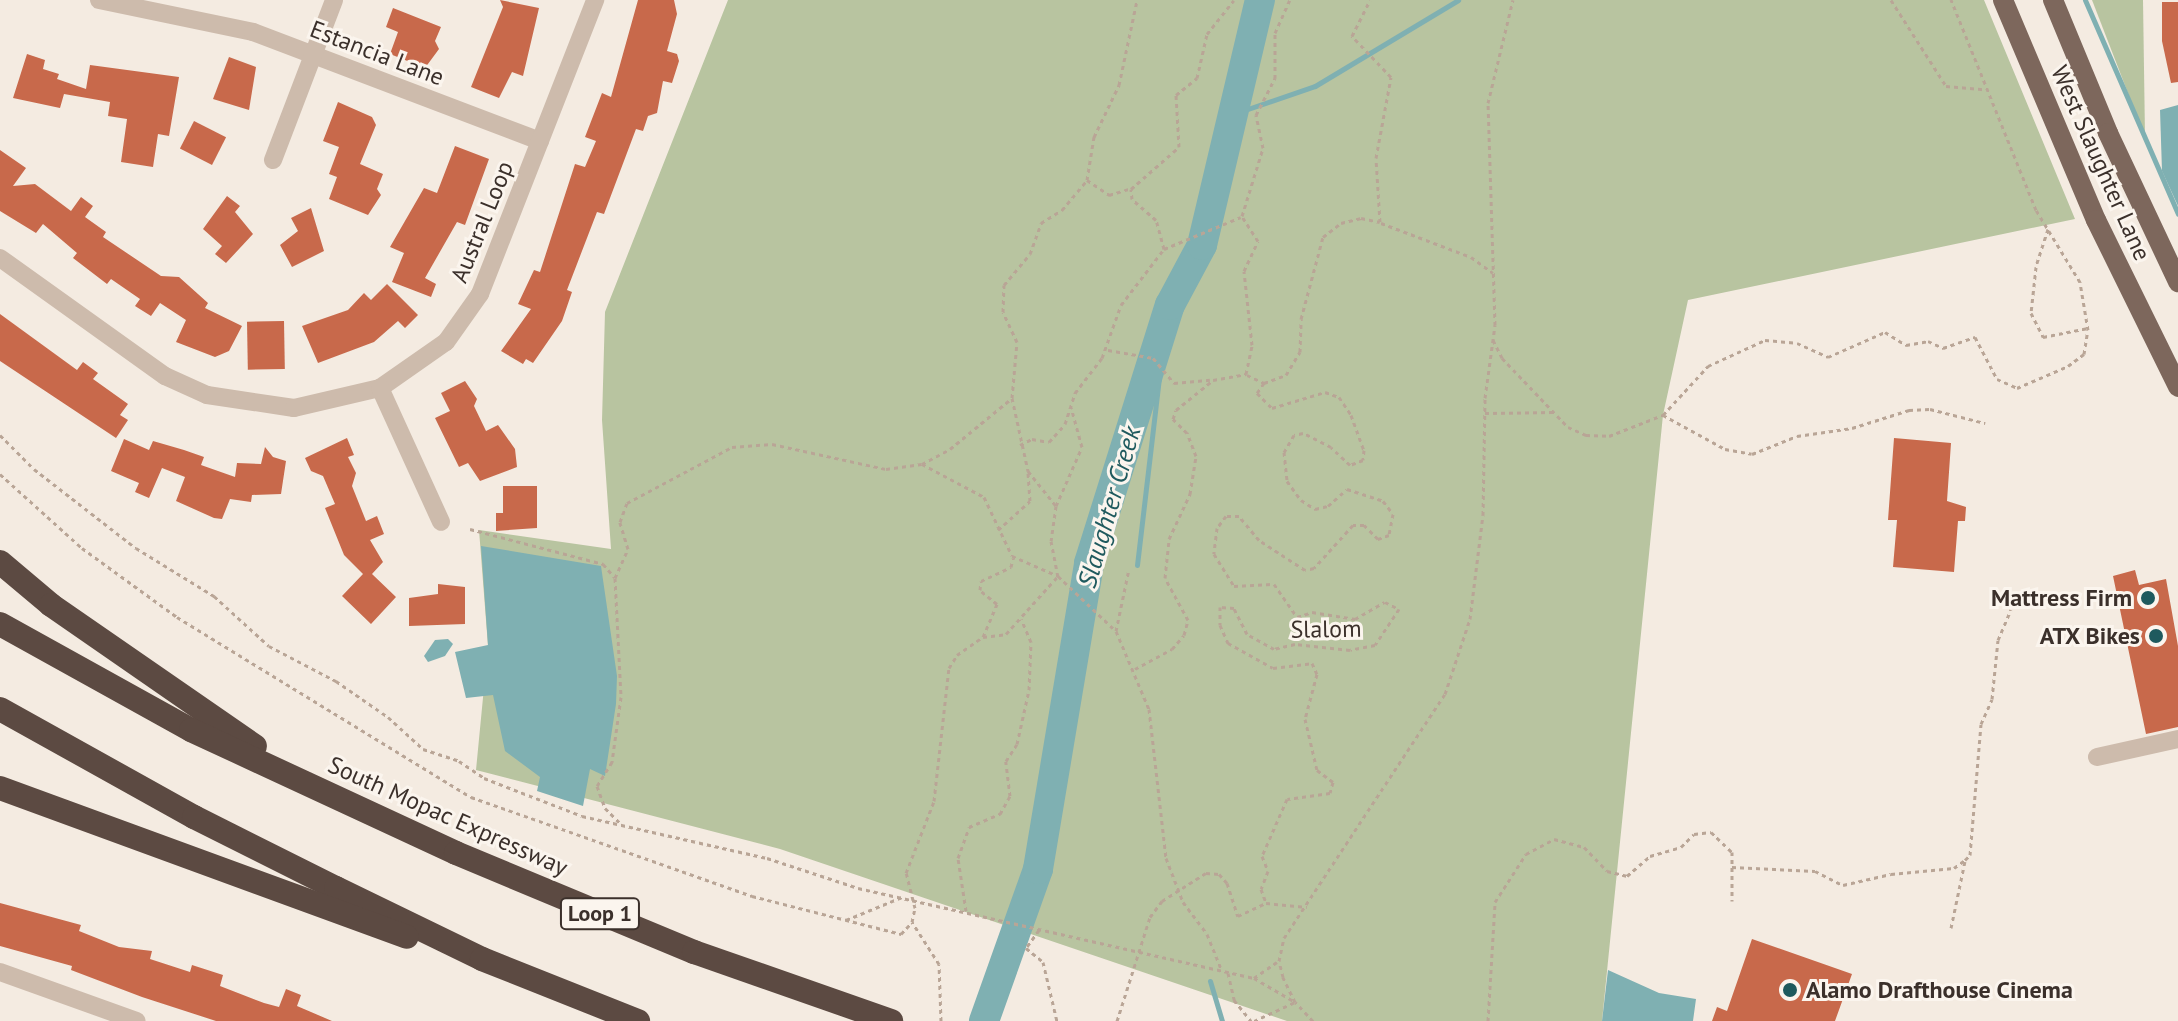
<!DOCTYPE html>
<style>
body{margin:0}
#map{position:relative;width:2178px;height:1021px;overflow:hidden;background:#f4ebe1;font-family:"PT Sans",sans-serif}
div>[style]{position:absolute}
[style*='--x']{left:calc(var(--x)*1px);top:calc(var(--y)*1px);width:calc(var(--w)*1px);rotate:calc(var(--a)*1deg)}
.green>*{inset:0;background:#b8c4a0}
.water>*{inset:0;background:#7fb0b2}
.stream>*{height:5px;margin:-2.5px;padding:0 2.5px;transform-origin:2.5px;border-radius:2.5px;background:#7fb0b2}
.river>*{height:30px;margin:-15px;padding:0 15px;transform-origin:15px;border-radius:15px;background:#7fb0b2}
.building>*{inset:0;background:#c8694b;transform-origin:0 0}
.path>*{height:3px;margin-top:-1.5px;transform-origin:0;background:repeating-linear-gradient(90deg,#b9a596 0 4px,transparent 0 8px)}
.minor>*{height:18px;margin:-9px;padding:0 9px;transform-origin:9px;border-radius:9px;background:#cdbbac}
.major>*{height:20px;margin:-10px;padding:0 10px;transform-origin:10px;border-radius:10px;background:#7d675c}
.highway>*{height:24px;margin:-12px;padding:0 12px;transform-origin:12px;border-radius:12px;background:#5c4a42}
.dots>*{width:22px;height:22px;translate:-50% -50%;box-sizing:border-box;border:4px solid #fbf5ee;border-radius:50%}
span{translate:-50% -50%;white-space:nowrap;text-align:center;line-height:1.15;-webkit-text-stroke:6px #fbf5ee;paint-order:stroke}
.shield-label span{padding:2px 6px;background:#fbf5ee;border:2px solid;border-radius:6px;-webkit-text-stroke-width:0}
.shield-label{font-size:22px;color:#3b302b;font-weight:700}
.street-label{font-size:24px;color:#3b302b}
.poi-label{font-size:24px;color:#3b302b;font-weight:700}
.right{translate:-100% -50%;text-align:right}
.left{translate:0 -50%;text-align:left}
.water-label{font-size:26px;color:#1f5a5e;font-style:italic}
</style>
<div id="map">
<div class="green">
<i style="clip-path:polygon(728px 0,1984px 0,2075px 219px,1688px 300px,1663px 415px,1602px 1021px,1287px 1021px,780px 849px,476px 770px,488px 646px,479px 530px,611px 549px,602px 420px,605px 312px)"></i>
<i style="clip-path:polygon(2092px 0,2143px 0,2145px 137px)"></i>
</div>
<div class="water">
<i style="clip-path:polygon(2178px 105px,2178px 206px,2162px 171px,2160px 110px)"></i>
<i style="clip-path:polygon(481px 546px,601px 566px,617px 676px,616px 704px,605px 776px,590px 769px,583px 806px,537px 791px,540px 777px,505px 751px,493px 695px,466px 698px,455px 652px,488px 645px)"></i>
<i style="clip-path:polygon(435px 640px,448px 639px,453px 644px,445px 656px,428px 662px,424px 656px)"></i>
<i style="clip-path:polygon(1608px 970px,1659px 993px,1696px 999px,1693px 1021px,1602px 1021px)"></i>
</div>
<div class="stream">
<i style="--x:2085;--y:0;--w:233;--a:66.5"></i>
<i style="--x:1236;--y:113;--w:83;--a:-18.9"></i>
<i style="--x:1315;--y:86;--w:167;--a:-31"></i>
<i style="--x:1137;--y:565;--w:187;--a:-83.3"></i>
<i style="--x:1159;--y:379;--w:13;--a:-141"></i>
<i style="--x:1210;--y:981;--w:42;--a:73.3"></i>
</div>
<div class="river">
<i style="--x:984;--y:1021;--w:161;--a:-70.4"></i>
<i style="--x:1038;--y:869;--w:310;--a:-80.5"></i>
<i style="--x:1089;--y:563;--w:270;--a:-72.6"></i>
<i style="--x:1170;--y:305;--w:68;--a:-61.9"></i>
<i style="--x:1202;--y:245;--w:252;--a:-76.7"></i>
</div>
<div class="building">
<i style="clip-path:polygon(500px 0,539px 8px,523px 76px,512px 72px,499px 98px,471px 87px,503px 7px)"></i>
<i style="clip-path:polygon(638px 0,674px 0,677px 14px,667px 51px,677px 54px,679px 61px,672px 83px,663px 81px,657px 113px,648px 116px,643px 131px,636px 129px,604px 214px,597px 212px,567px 290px,572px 292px,562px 321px,533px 363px,526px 359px,523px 364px,501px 351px,531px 309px,518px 304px,534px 270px,540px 272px,575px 164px,585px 167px,596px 141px,585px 137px,602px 93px,611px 97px)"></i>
<i style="clip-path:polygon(2162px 2px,2178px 2px,2178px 82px,2171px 83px,2162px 41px)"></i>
<i style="clip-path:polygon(393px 8px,441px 27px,435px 41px,439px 49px,425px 68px,390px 54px,398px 32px,386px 27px)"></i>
<i style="clip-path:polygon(27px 54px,45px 60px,43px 69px,59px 74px,57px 79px,86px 89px,90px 65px,179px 77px,169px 136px,158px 134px,153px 167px,121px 162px,127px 119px,108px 116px,110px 102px,64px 94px,60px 108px,13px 98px)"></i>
<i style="clip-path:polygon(229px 57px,256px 67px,249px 110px,213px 99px)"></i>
<i style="clip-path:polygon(338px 102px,372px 117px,376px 125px,360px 164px,383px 174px,377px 189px,381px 195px,368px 215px,329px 199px,337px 177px,329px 174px,339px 147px,323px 141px)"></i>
<i style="left:194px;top:121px;width:36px;height:31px;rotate:27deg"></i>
<i style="clip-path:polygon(455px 146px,489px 159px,465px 225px,457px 222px,425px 278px,436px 284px,431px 297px,392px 282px,404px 253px,390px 247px,424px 188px,437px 193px)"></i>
<i style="clip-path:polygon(0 150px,26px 168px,13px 186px,35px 184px,71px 211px,81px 197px,93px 206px,85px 217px,106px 232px,103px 237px,161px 276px,179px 277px,208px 303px,205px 308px,242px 326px,229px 351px,215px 357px,176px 342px,186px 320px,160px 303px,151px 316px,135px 306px,140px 299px,111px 279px,107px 284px,73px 258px,77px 253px,43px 224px,36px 233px,0 211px)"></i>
<i style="clip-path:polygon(227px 196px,240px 206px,235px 212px,253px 234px,226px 263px,215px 254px,222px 246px,203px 229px)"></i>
<i style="clip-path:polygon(311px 208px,324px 251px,292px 267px,280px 245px,298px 231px,291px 218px)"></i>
<i style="clip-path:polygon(387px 284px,418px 315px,405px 328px,398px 321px,374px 342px,318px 363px,302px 326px,348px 310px,364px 293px,371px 300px)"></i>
<i style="clip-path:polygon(0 314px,77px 370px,83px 362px,98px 373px,93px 379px,128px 404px,120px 415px,128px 420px,116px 438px,0 361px)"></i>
<i style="left:284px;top:321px;width:48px;height:37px;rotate:89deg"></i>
<i style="clip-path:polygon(465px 381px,477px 399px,474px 406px,486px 431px,498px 425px,515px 449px,517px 467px,480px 481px,468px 463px,459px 467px,435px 418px,450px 411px,441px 393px)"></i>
<i style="clip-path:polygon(347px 438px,354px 455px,348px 457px,356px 473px,352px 486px,366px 521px,377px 516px,384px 534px,370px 540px,383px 562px,372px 574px,396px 597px,371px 624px,342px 596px,363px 574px,344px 555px,325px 508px,335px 504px,323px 476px,311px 471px,305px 458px)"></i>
<i style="clip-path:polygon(1894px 438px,1951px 443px,1947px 501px,1966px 507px,1965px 521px,1958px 521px,1954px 572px,1893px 567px,1897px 520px,1888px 520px)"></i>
<i style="clip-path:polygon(124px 439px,149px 450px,153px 441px,184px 450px,204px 457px,201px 465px,235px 477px,237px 463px,261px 464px,265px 447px,273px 457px,286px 461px,281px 494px,252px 495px,251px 502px,230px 499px,222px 519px,214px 518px,176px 501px,185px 477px,162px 468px,149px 498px,135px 492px,139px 483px,111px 471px)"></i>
<i style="clip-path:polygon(503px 486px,537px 486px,537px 528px,496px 531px,496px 513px,503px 513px)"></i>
<i style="clip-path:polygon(2135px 570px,2139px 585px,2166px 579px,2178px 646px,2178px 727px,2146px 734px,2113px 576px)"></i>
<i style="clip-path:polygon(438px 584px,465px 587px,465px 624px,409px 626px,409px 598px,438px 594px)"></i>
<i style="clip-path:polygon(0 903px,81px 925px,79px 931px,119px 947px,152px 951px,150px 959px,190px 972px,192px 965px,223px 975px,220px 986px,264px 1003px,279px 1007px,286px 989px,301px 995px,297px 1006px,332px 1021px,216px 1021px,142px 997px,71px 970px,72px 966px,0 946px)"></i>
<i style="clip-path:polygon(1752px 939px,1852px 974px,1835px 1021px,1712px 1021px,1717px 1007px,1727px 1011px)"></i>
</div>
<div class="path">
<i style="--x:1891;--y:0;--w:102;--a:57.4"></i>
<i style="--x:1946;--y:86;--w:38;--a:5"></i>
<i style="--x:1087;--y:180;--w:27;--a:34"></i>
<i style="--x:1109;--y:195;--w:21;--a:-17"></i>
<i style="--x:1381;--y:223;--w:96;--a:20.7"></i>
<i style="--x:1471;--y:257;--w:27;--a:36"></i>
<i style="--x:2048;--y:229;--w:40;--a:108"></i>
<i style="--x:2036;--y:267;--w:46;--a:96.2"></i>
<i style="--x:2031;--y:313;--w:27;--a:63"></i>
<i style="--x:2043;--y:337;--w:46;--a:-11.3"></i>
<i style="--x:1164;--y:249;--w:83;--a:-22.6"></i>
<i style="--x:1493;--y:340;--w:20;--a:63"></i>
<i style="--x:1502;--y:358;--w:95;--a:46.3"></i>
<i style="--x:1568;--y:427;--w:20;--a:24"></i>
<i style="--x:1586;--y:435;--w:23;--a:2"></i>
<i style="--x:1609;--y:436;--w:58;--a:-21.3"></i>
<i style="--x:1663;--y:415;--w:67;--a:-47.4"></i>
<i style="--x:1708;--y:366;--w:63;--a:-24.5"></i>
<i style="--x:1765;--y:340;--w:32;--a:5"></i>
<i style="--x:1797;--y:343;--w:34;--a:24"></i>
<i style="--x:1828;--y:357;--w:62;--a:-23.7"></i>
<i style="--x:1885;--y:332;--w:25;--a:32"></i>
<i style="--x:1906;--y:345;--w:22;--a:-10"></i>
<i style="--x:1928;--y:341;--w:17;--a:25"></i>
<i style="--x:1943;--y:348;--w:34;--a:-19"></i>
<i style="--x:1975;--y:337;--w:47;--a:62.4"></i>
<i style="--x:1997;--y:379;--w:22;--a:24"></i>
<i style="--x:2017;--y:388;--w:56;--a:-23.3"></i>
<i style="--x:2068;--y:366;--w:20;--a:-37"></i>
<i style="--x:2084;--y:354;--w:24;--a:-81"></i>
<i style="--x:2088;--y:330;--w:49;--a:-99.5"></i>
<i style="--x:2080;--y:282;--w:84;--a:-121.4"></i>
<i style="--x:2036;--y:210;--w:227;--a:-112"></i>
<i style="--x:1108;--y:350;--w:46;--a:10.1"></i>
<i style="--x:1153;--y:358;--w:33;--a:50"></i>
<i style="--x:1174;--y:383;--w:36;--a:-5"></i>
<i style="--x:1247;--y:375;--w:19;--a:25"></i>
<i style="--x:1264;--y:383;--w:23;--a:-20"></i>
<i style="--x:1286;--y:375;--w:27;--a:-59"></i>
<i style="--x:1300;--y:352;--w:33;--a:-88"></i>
<i style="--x:1301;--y:319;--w:85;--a:-75"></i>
<i style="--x:1323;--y:237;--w:23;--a:-38"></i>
<i style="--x:1341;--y:223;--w:21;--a:-14"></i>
<i style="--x:1361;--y:218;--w:19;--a:12"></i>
<i style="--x:1380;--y:222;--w:64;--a:-93.6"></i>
<i style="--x:1376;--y:158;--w:82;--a:-79.5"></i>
<i style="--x:1391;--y:77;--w:57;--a:-133.6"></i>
<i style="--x:1352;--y:36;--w:40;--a:-63.4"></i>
<i style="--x:1264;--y:383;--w:12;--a:125"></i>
<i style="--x:1257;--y:393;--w:21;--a:45"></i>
<i style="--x:1272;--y:408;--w:55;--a:-16.8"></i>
<i style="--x:1325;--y:392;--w:15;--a:20"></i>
<i style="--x:1339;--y:397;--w:22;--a:56"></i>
<i style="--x:1351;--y:415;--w:37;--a:70"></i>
<i style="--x:1364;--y:450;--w:10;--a:96"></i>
<i style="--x:1363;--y:460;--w:14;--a:159"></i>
<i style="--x:1350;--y:465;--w:26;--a:-137"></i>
<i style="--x:1331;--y:447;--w:31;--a:-153"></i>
<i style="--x:1303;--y:433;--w:9;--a:167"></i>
<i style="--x:1294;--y:435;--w:20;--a:120"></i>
<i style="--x:1284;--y:452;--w:29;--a:84"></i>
<i style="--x:1287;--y:481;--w:24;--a:54"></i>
<i style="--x:1301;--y:500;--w:17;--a:33"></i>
<i style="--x:1315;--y:509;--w:13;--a:-13"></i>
<i style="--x:1328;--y:506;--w:25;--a:-42"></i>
<i style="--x:1347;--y:489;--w:38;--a:18"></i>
<i style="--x:1383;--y:501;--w:16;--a:52"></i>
<i style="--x:1393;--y:514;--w:21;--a:101"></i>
<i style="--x:1389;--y:535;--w:12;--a:160"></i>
<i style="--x:1378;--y:539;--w:20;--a:-135"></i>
<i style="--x:1364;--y:525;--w:11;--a:180"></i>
<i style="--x:1353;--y:525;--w:58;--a:132.2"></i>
<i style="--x:1314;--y:568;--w:9;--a:167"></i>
<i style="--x:1305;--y:570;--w:55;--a:-146.9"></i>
<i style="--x:1259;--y:540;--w:31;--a:-130"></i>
<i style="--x:1239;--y:516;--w:13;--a:180"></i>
<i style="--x:1226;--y:516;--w:15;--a:127"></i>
<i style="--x:1217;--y:528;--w:26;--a:97"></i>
<i style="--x:1214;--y:554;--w:38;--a:58"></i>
<i style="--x:1234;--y:586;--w:40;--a:-2.9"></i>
<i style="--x:1274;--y:584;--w:40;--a:55.1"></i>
<i style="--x:1297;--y:617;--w:16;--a:-18"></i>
<i style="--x:1312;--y:612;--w:44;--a:9.2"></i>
<i style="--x:1355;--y:619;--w:34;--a:-30"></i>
<i style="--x:1385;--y:602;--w:16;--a:27"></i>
<i style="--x:1399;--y:609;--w:43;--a:123.7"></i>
<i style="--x:1375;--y:645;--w:25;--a:169"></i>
<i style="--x:1350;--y:650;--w:55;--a:-173.8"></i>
<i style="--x:1295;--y:644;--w:22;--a:167"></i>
<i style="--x:1274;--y:649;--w:31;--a:-151"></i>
<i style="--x:1247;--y:634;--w:29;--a:-117"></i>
<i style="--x:1234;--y:608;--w:14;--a:-176"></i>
<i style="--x:1220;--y:607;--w:18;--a:90"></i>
<i style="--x:1220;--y:625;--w:20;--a:66"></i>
<i style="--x:1228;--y:643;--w:51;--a:29.1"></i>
<i style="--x:1273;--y:668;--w:39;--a:-7"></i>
<i style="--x:1312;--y:663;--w:12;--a:66"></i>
<i style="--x:1317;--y:674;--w:47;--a:104.9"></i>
<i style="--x:1305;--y:719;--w:52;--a:76.8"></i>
<i style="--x:1317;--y:770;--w:20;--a:37"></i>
<i style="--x:1333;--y:782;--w:11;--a:105"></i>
<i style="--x:1330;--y:793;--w:43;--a:172.1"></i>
<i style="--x:1287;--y:799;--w:62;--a:113.7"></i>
<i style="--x:1262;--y:856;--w:16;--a:68"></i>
<i style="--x:1268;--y:871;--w:19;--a:111"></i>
<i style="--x:1261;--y:889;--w:15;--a:70"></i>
<i style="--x:1266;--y:903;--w:41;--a:5.6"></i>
<i style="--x:1012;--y:398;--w:56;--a:-84.9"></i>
<i style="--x:1017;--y:342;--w:33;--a:-115"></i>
<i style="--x:1003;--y:312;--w:27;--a:-88"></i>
<i style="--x:1004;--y:285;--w:40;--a:-50"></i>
<i style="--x:1030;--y:254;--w:33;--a:-70"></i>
<i style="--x:1041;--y:223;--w:25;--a:-32"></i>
<i style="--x:1062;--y:210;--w:39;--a:-50"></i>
<i style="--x:1087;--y:180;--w:44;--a:-80.8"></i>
<i style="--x:1094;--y:137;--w:58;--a:-64.3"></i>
<i style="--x:1119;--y:85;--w:87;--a:-78"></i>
<i style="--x:1485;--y:413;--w:68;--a:-0.8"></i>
<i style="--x:1663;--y:415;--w:71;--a:28.7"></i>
<i style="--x:1725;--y:449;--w:27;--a:10"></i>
<i style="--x:1752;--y:454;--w:48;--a:-21.8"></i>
<i style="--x:1797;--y:436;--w:56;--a:-8.3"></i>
<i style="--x:1852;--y:428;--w:60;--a:-17.5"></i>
<i style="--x:1909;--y:410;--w:21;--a:-3"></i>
<i style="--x:1930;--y:409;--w:57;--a:14.3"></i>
<i style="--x:0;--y:435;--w:48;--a:45"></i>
<i style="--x:34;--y:469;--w:129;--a:37.8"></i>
<i style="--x:136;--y:548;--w:92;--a:31.6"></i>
<i style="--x:214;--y:596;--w:74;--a:42.3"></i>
<i style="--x:269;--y:646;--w:76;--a:27.6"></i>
<i style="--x:336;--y:681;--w:63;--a:34.7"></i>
<i style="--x:388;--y:717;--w:47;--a:42.4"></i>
<i style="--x:423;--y:749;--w:38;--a:18"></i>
<i style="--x:459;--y:761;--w:30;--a:34"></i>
<i style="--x:484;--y:778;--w:105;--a:21.2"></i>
<i style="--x:582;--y:816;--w:190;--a:12.8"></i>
<i style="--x:767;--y:858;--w:96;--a:18.2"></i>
<i style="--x:858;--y:888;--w:406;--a:12.8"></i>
<i style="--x:1254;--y:978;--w:48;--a:30.3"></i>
<i style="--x:1020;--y:445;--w:13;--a:-27"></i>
<i style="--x:1032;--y:439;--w:17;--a:10"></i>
<i style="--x:1049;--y:442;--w:24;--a:-48"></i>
<i style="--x:1065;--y:424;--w:33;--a:-72"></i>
<i style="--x:1075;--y:393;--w:44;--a:-52.4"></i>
<i style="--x:1102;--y:358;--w:56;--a:-70.3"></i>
<i style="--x:1121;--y:305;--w:71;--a:-52.5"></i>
<i style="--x:1164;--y:249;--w:30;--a:-105"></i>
<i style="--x:1156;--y:220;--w:32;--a:-139"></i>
<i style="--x:1132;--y:199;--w:10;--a:-96"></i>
<i style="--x:1131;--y:189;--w:64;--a:-41.2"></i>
<i style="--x:1179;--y:147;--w:52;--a:-93.3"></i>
<i style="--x:1176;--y:95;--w:27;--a:-39"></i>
<i style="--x:1197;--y:78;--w:45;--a:-77.2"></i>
<i style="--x:1207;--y:34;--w:43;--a:-51.5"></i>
<i style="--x:922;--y:464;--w:70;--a:28"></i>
<i style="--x:984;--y:497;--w:65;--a:64.6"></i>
<i style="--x:1012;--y:556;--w:50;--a:23.5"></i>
<i style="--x:0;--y:474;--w:110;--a:42.1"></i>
<i style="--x:82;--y:548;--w:117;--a:36"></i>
<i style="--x:177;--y:617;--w:345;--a:31.5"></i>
<i style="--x:471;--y:797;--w:298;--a:19.4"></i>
<i style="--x:752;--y:896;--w:154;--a:14.3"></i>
<i style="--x:901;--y:934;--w:16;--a:-47"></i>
<i style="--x:1056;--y:506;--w:64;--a:-66.2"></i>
<i style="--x:1082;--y:447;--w:41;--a:-105.4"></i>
<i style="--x:470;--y:529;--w:138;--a:14.7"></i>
<i style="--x:603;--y:564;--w:18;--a:49"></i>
<i style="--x:615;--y:578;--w:119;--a:87.1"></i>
<i style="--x:621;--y:697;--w:66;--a:97.9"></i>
<i style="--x:612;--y:762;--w:28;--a:122"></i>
<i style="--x:597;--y:786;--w:23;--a:70"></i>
<i style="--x:605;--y:808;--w:21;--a:45"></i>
<i style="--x:998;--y:530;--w:43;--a:-42.2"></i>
<i style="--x:1030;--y:501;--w:30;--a:-94"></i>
<i style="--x:615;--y:578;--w:32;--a:-66"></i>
<i style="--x:628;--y:549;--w:28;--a:-107"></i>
<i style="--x:620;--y:522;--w:20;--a:-70"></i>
<i style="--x:627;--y:503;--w:119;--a:-28.1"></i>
<i style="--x:732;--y:447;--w:40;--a:-4.3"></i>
<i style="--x:772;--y:444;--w:117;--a:12.4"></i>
<i style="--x:886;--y:469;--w:36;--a:-8"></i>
<i style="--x:922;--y:464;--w:32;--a:-28"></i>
<i style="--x:950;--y:449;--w:80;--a:-39.4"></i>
<i style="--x:1012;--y:398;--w:75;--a:77.6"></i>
<i style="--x:1028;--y:471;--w:45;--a:51.3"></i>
<i style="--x:1056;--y:506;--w:35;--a:98"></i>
<i style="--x:1051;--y:541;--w:36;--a:79"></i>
<i style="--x:1058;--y:576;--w:80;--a:43.5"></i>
<i style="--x:1116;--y:631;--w:85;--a:67.1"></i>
<i style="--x:1149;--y:709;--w:150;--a:83.5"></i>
<i style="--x:1166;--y:858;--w:47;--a:68.9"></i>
<i style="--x:1183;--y:902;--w:40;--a:53"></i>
<i style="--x:1207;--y:934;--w:38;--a:68"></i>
<i style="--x:1116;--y:631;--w:63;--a:-78.2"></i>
<i style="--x:983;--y:637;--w:36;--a:-67"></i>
<i style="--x:997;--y:604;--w:22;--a:-141"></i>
<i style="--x:980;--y:590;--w:9;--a:-84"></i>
<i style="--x:981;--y:581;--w:33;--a:-25"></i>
<i style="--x:1011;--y:567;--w:9;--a:-77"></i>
<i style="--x:1135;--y:669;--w:42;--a:-28.4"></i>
<i style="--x:1172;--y:649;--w:18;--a:-49"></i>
<i style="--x:1184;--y:635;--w:16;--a:-75"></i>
<i style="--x:1188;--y:620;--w:48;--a:-118.7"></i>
<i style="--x:1165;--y:578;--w:39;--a:-84"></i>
<i style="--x:1169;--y:539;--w:50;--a:-65"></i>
<i style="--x:1190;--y:494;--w:38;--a:-81"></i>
<i style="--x:1196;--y:456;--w:25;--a:-111"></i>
<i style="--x:1187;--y:433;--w:20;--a:-135"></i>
<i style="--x:1173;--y:419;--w:9;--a:-72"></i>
<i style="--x:1176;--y:410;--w:48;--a:-39"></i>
<i style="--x:1213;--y:380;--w:34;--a:-10"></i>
<i style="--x:1246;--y:374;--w:30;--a:-78"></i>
<i style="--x:1252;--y:345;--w:74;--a:-96.2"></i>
<i style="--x:1244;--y:271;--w:33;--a:-65"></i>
<i style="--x:1258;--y:241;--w:30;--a:-123"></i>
<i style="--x:1242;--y:216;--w:71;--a:-72.8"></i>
<i style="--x:1263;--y:148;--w:34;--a:-102"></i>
<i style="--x:1256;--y:115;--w:42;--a:-62.8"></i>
<i style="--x:1275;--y:78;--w:45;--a:-90"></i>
<i style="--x:1275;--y:33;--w:36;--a:-66"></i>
<i style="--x:1732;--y:867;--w:83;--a:2.8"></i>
<i style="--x:1815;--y:871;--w:31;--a:27"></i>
<i style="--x:1843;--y:885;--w:49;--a:-12.9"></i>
<i style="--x:1891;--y:874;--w:63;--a:-5.4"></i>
<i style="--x:1954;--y:868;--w:14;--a:-36"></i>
<i style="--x:1965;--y:860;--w:7;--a:-45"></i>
<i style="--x:1970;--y:855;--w:131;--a:-85.2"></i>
<i style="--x:1981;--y:724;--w:27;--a:-66"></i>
<i style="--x:1992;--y:699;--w:59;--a:-84.2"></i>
<i style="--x:1998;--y:640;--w:33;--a:-67"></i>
<i style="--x:966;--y:911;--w:54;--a:-98.6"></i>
<i style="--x:958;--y:858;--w:33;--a:-70"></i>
<i style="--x:969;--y:827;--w:34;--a:-23"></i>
<i style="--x:1000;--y:814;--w:21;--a:-61"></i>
<i style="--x:1010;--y:796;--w:35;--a:-97"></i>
<i style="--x:1006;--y:761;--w:20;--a:-57"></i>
<i style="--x:1017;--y:744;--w:55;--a:-77.5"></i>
<i style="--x:1029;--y:690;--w:48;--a:-87.6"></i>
<i style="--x:1031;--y:642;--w:25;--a:-113"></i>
<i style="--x:846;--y:920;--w:61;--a:-22.3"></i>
<i style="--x:1951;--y:928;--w:68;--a:-78.2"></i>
<i style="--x:1039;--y:930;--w:22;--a:126"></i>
<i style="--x:1026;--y:948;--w:22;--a:39"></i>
<i style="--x:1043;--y:962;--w:61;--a:76.7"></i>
<i style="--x:1228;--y:973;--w:28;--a:77"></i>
<i style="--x:1234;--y:1000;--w:27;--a:51"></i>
<i style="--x:1254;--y:978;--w:28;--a:-35"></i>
<i style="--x:941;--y:1021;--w:57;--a:-92"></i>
<i style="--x:939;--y:964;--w:50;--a:-122.7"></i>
<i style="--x:912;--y:922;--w:14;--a:-78"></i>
<i style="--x:915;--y:908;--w:36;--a:-104"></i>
<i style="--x:906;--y:873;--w:77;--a:-68.7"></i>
<i style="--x:934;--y:801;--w:134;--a:-83.6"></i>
<i style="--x:949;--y:668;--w:15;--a:-58"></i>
<i style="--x:957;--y:655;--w:32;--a:-35"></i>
<i style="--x:983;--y:637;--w:23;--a:-7"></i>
<i style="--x:1006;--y:634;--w:78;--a:-48.1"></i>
<i style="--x:1117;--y:1021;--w:109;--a:-72.4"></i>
<i style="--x:1150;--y:917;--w:20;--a:-53"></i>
<i style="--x:1162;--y:901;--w:52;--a:-32.5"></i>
<i style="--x:1206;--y:873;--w:13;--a:4"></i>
<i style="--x:1219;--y:874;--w:12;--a:48"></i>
<i style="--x:1227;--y:883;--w:35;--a:72"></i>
<i style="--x:1238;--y:916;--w:31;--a:-25"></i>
<i style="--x:1254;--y:1021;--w:45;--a:-24.9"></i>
<i style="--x:1313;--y:1021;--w:26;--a:-133"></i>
<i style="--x:1295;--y:1002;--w:28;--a:-116"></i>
<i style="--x:1283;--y:977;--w:16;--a:-104"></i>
<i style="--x:1279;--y:961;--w:24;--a:-78"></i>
<i style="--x:1284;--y:938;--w:292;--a:-56.6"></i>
<i style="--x:1445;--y:694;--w:79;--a:-71.6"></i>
<i style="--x:1470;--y:619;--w:105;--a:-82.9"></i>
<i style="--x:1483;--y:515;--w:117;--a:-89"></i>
<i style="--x:1485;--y:398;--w:74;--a:-82.2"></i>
<i style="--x:1495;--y:325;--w:222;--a:-91.8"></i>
<i style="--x:1488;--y:103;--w:106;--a:-76.4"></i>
<i style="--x:1488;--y:1021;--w:119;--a:-86.6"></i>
<i style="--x:1495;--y:902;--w:57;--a:-57.1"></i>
<i style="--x:1526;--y:854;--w:32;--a:-28"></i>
<i style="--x:1554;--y:839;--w:31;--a:15"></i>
<i style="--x:1584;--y:847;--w:33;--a:46"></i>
<i style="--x:1607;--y:871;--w:21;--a:14"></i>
<i style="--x:1627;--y:876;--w:30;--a:-41"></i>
<i style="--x:1650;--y:856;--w:32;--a:-16"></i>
<i style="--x:1681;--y:847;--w:18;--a:-45"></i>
<i style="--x:1694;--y:834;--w:17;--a:-7"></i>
<i style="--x:1711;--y:832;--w:29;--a:44"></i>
<i style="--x:1732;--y:852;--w:49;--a:90"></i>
</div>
<div class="minor">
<i style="--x:99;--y:0;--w:157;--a:11.7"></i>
<i style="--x:253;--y:32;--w:307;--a:20.8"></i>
<i style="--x:273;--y:160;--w:171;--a:-69.1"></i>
<i style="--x:0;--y:258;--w:203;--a:35.6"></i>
<i style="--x:165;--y:376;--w:46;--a:24.3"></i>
<i style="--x:207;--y:395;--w:88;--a:8.5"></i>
<i style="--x:294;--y:408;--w:88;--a:-13.1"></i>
<i style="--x:380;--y:388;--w:80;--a:-34.9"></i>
<i style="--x:446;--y:342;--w:59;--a:-54.7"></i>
<i style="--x:480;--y:294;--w:316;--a:-68.6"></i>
<i style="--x:380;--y:388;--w:147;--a:65.5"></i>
<i style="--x:2097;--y:757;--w:83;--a:-12.5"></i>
<i style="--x:0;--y:972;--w:145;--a:19.7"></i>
</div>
<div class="major">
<i style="--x:2003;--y:0;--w:239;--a:67.1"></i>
<i style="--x:2096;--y:220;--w:186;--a:63.8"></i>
<i style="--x:2053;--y:0;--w:144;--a:67.5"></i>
<i style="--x:2108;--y:133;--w:165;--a:64.8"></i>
</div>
<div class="highway">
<i style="--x:0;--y:562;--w:67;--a:40.1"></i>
<i style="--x:51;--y:605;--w:248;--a:34.7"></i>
<i style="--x:0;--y:624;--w:218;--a:29"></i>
<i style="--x:191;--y:730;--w:292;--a:24.9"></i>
<i style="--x:456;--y:853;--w:258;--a:22.6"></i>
<i style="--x:694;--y:952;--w:209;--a:19.3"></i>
<i style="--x:0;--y:709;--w:222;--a:29.1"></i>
<i style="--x:194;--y:817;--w:159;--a:26.6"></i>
<i style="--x:336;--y:888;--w:162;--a:25.9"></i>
<i style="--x:482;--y:959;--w:168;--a:21.7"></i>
<i style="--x:0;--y:788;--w:433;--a:20.1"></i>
</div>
<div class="dots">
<i style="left:2148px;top:598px;background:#1f5a5e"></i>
<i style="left:2156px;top:636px;background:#1f5a5e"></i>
<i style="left:1790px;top:990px;background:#1f5a5e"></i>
</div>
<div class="shield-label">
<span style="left:600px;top:914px">Loop 1</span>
</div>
<div class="street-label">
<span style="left:377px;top:53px;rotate:21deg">Estancia Lane</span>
<span style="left:2101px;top:163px;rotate:66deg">West Slaughter Lane</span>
<span style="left:482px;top:222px;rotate:-68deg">Austral Loop</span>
<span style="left:1326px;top:629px;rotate:-1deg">Slalom</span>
<span style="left:448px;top:816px;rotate:24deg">South Mopac Expressway</span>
</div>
<div class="poi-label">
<span class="right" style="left:2132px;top:598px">Mattress Firm</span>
<span class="right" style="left:2140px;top:636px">ATX Bikes</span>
<span class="left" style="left:1806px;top:990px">Alamo Drafthouse Cinema</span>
</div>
<div class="water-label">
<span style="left:1109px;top:507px;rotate:-74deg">Slaughter Creek</span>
</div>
</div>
